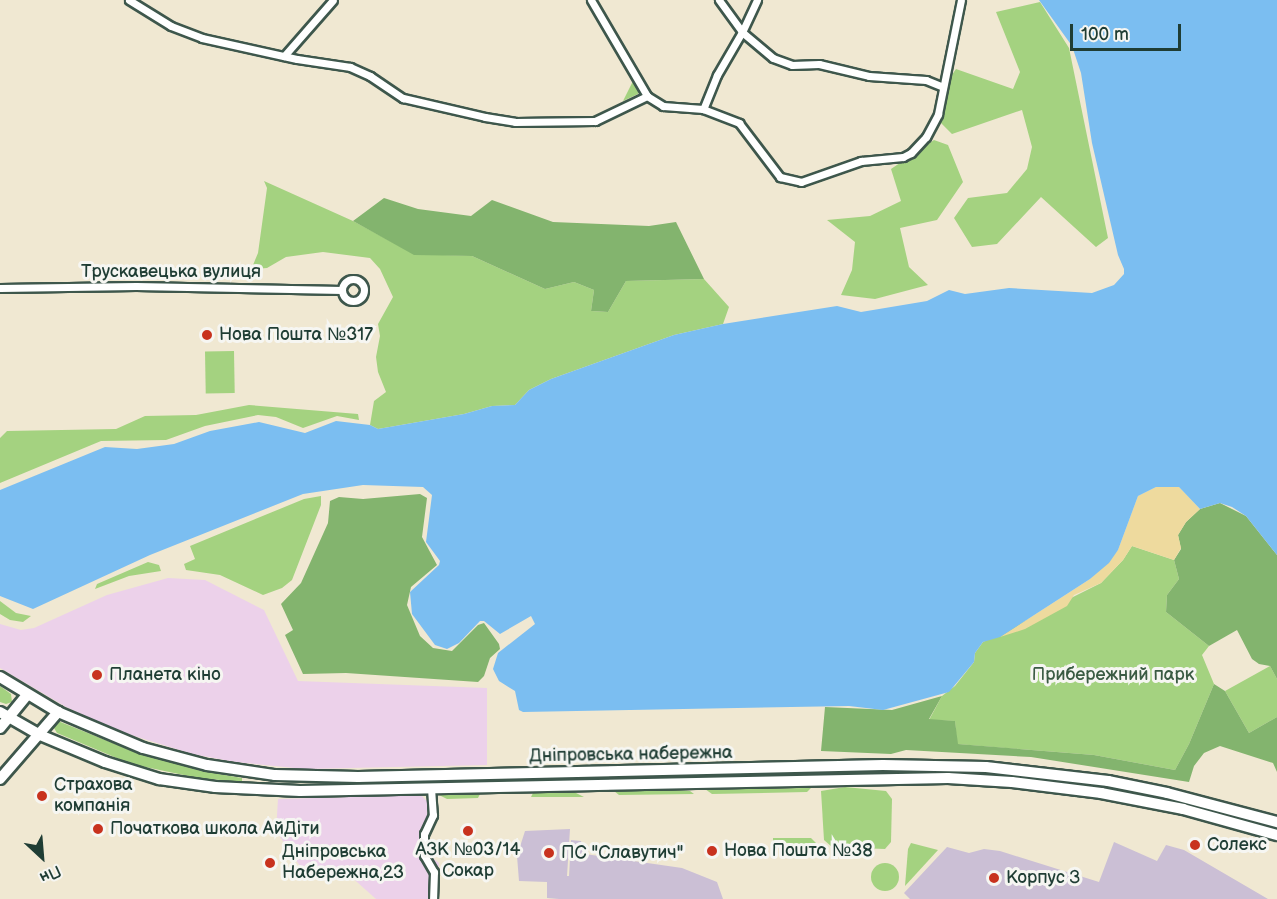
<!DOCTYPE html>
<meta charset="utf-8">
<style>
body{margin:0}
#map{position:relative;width:1277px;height:899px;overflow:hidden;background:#f0e8d2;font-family:"Balsamiq Sans",sans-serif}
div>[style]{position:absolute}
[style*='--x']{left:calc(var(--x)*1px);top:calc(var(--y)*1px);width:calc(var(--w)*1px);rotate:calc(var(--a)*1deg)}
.built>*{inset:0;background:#ecd1ea}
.industrial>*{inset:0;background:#cbbfd5}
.green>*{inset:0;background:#a4d280;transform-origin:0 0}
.round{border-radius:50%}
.forest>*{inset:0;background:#83b46e}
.sand>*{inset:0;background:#eeda9e}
.water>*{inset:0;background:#7bbef1}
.roads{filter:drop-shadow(2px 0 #3e574c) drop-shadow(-2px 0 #3e574c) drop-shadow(0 2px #3e574c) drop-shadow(0 -2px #3e574c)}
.minor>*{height:7px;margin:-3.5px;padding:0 3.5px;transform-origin:3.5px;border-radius:3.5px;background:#fff}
.minor>.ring{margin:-3.5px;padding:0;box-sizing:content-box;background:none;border:7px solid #fff;border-radius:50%}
.secondary>*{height:10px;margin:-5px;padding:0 5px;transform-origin:5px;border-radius:5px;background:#fff}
.dots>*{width:16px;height:16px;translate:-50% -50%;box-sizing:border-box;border:3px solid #f6f6f2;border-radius:50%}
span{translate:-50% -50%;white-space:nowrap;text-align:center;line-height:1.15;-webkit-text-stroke:6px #f6f6f2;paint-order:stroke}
.street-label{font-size:18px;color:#1f3d34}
.poi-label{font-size:18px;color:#1f3d34}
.left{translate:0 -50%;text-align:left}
.park-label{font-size:18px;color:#3a5b43}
.north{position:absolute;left:12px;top:827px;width:60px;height:60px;-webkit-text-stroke:4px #f6f6f2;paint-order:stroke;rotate:154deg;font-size:16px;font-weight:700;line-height:24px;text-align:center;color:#1f3d34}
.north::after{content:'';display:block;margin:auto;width:21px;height:27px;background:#1f3d34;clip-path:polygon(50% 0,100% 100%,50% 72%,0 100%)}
.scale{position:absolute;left:1070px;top:24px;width:111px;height:27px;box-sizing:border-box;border:3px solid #1f3d34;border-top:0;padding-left:8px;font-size:18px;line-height:21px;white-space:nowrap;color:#1f3d34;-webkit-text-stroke:4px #f6f6f2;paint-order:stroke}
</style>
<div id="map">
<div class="built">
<i style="clip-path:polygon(168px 578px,205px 580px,264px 610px,298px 681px,487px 688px,487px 765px,305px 769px,235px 762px,192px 754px,112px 729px,66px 707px,0 668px,0 624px,21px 630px,34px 628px,107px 595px)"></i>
<i style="clip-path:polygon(421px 795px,427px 801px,428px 854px,439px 863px,436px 899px,376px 899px,348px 874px,329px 868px,300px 866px,276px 831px,278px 799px)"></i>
</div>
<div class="industrial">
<i style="clip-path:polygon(570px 829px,567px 876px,569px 876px,571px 840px,581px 841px,585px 854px,682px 868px,717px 882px,723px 899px,559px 899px,547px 898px,547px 882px,519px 881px,517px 856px,525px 831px)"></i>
<i style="clip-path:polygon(1114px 842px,1157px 861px,1166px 845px,1184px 850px,1268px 899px,910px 899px,904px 893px,947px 847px,969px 853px,984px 849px,1000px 851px,1099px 882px)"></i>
</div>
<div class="green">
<i style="clip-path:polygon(1040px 2px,1069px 48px,1108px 238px,1096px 247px,1041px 197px,997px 244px,972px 247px,954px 218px,968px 198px,1007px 193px,1027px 169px,1032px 147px,1022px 110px,952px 134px,939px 121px,947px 82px,956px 69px,1013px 89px,1020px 72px,996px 12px)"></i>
<i style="clip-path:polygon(634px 79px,639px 87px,638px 94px,623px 101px)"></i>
<i style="clip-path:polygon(934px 140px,948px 145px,963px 182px,937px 220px,900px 228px,909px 267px,928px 285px,875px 299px,841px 295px,852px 270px,855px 242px,827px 220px,870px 216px,901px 201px,891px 169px)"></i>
<i style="clip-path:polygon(264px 181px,353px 221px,414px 254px,472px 256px,545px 289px,574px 282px,594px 290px,591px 311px,608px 312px,626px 281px,704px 279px,729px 307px,723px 324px,674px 335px,551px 379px,529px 390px,515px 405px,492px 406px,464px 414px,378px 429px,370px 425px,374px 401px,386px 392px,378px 372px,376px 357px,380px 336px,378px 324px,393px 297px,380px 269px,370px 258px,323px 252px,286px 257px,267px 268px,242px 270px,253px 265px,258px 253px,267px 188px)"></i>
<i style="left:234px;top:351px;width:42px;height:29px;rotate:89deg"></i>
<i style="clip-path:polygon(249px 405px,358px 414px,359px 420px,337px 416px,303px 428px,276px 417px,258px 415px,205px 426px,166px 440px,101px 441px,0 483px,0 438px,7px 431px,116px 429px,145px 416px,196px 415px)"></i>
<i style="clip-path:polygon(321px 496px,321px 505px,292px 580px,282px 588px,263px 595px,220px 575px,186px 570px,184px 564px,195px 559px,190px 546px,304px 499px)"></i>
<i style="clip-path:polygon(1132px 546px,1174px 560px,1179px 579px,1167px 595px,1166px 612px,1209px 646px,1202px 655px,1214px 684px,1189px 744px,1175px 770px,1094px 755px,957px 744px,955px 721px,929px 720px,942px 696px,955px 686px,974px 662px,975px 653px,983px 642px,1101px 583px,1123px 560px)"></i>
<i style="clip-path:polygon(148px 562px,159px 565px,161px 571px,129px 576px,95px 589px,97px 584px)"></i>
<i style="clip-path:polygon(0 601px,16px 613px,31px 616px,23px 622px,10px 620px,0 614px)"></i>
<i style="clip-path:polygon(1270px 666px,1277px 679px,1277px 717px,1249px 733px,1225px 691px)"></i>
<i style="clip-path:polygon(0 686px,11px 694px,12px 702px,6px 704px,0 702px)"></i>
<i style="clip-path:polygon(58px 721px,135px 752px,202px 771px,242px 778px,242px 782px,198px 778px,131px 764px,57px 733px,54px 728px)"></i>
<i style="clip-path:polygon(845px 787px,886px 791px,892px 799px,891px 842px,885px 849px,832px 847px,824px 840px,821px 791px)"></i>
<i style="clip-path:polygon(811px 788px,807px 792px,712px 794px,705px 789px)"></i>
<i style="clip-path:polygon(673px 790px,690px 791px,694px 794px,619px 795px,614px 791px)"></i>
<i style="clip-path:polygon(574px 792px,584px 797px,531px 797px,533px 793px)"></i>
<i style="clip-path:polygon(480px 794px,478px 798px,447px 799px,439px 795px)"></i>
<i style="clip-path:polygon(773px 838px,811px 838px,816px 843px,815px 845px,773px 842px)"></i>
<i style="clip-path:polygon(911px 843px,938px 850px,905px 886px,908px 849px)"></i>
<i class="round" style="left:871px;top:863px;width:28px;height:28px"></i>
</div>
<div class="forest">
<i style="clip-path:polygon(384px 198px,418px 209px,471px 216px,492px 200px,553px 222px,649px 226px,676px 222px,704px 279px,626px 281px,608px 312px,591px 311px,594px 290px,574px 282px,545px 289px,472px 256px,414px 255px,353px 221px)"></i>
<i style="clip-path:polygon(420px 494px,427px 498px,422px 537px,437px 565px,411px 587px,407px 605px,420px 636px,433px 648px,452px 651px,478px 625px,484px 623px,499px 644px,500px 649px,490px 658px,484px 676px,478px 682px,346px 673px,303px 674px,285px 635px,293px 630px,281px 604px,301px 583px,328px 523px,330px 501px,339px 497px,363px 499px)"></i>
<i style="clip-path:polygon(1220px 503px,1246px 516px,1277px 555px,1277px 679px,1270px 666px,1259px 664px,1252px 659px,1237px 630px,1209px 646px,1166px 612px,1167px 595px,1179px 579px,1174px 560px,1181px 549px,1178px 535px,1186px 522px,1200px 509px)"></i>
<i style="clip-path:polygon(1214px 684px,1225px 691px,1249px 733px,1277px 717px,1277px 772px,1273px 763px,1220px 746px,1204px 753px,1194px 766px,1189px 782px,1031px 757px,906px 750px,891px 754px,821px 751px,825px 707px,892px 710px,942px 696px,929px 719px,955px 721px,958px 744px,1094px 755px,1175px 770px,1189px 744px)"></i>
</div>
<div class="sand">
<i style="clip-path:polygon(1169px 485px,1179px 487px,1200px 509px,1186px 522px,1178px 535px,1181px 548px,1174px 560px,1132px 546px,1123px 560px,1101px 583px,1074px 595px,1067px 606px,1025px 629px,1000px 637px,1090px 579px,1118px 550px,1138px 496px,1156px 487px)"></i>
</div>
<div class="water">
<i style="clip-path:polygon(1039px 0,1277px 0,1277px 555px,1246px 516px,1232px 507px,1220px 503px,1200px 509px,1179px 487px,1156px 487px,1138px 496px,1118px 550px,1109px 563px,1090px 579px,1000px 637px,983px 642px,975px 653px,974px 662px,949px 692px,883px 710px,849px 706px,523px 712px,519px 710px,515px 691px,499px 681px,493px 669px,498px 653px,535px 624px,531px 616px,500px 634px,484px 621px,480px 621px,459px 643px,447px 649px,435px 645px,412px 614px,410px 592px,439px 565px,440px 561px,426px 542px,432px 495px,423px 487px,363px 485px,303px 494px,150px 555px,33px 609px,0 596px,0 490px,105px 447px,137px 449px,174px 444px,210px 431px,259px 422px,305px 433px,336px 421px,370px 425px,378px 429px,464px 414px,492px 406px,515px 405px,529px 390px,551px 379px,674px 335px,723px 324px,837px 306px,861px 312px,927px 301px,949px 290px,965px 294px,1009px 288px,1092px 293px,1114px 285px,1124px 274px,1124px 269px,1118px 255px,1092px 143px,1081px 73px,1072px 46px)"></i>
</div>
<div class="roads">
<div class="minor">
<i style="--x:129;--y:0;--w:49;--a:31.8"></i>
<i style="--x:171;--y:26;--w:33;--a:21"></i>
<i style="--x:202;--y:38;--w:97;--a:12.5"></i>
<i style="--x:297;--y:59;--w:54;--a:8.6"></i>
<i style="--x:350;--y:67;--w:22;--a:24"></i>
<i style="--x:370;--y:76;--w:40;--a:34"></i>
<i style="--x:403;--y:98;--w:84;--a:13"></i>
<i style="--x:485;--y:117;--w:30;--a:9"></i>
<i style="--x:515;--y:122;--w:80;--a:-0.7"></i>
<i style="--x:595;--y:121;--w:58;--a:-25.7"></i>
<i style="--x:647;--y:96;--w:19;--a:32"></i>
<i style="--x:663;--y:106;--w:40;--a:4.3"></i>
<i style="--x:591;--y:0;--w:111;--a:59.7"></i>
<i style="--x:719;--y:0;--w:39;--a:54"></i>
<i style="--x:742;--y:32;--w:40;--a:40"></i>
<i style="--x:773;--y:58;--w:20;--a:20"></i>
<i style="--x:792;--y:65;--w:27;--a:-2"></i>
<i style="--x:819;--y:64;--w:51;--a:13.5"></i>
<i style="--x:869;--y:76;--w:57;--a:4"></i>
<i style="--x:926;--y:80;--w:16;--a:22"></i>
<i style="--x:757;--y:0;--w:35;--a:115"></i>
<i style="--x:742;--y:32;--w:50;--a:120.2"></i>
<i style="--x:717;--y:75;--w:37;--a:112"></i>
<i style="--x:703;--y:109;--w:39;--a:21"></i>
<i style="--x:739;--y:123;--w:68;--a:52.8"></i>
<i style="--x:780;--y:177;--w:22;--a:13"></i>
<i style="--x:801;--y:182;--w:64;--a:-19.3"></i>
<i style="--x:861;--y:161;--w:42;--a:-5.4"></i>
<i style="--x:903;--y:157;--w:9;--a:-27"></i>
<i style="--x:911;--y:153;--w:22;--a:-47"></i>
<i style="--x:926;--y:137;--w:26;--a:-62"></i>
<i style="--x:938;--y:114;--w:116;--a:-78.6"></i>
<i style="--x:284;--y:56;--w:74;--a:-48.8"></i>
<i class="ring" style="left:342px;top:279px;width:15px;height:15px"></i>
<i style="--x:0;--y:288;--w:136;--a:-0.8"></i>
<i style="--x:136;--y:286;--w:206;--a:1.1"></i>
<i style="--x:431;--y:788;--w:27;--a:86"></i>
<i style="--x:433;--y:815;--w:21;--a:115"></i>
<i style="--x:424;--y:834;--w:21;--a:90"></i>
<i style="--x:424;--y:855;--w:20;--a:60"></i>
<i style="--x:434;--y:872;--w:27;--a:92"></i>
</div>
<div class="secondary">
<i style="--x:0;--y:677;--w:68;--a:31.1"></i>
<i style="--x:58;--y:712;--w:92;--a:23"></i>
<i style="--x:143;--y:748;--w:66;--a:14.9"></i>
<i style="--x:207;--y:765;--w:69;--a:8.4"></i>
<i style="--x:275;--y:775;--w:83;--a:1.4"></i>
<i style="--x:358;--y:777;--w:525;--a:-1.31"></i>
<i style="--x:883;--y:765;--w:103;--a:1.1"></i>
<i style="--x:986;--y:767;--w:123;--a:6.5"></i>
<i style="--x:1108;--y:781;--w:60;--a:11.5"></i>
<i style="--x:1167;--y:793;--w:114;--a:14.8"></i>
<i style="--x:0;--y:712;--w:46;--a:29.9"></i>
<i style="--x:40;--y:735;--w:70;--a:22.6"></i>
<i style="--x:105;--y:762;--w:57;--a:17.5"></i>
<i style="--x:159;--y:779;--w:57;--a:8.1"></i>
<i style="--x:215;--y:787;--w:85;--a:2.7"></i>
<i style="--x:300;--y:791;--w:648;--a:-1.15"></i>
<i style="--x:948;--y:778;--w:64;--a:3.6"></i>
<i style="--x:1012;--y:782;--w:90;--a:7"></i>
<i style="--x:1101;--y:793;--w:84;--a:11"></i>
<i style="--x:1183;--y:809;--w:98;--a:15.5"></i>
<i style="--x:0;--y:728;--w:43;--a:-50.7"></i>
<i style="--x:0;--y:779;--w:89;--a:-49.1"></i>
</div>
</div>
<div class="dots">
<i style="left:207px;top:335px;background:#c8321e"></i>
<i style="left:97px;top:675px;background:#c8321e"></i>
<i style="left:42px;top:796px;background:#c8321e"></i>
<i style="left:98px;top:829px;background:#c8321e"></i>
<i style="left:468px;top:831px;background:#c8321e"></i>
<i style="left:1195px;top:845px;background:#c8321e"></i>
<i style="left:712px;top:851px;background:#c8321e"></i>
<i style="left:549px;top:853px;background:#c8321e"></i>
<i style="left:270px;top:863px;background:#c8321e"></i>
<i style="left:994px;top:878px;background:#c8321e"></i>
</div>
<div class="street-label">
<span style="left:171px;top:272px">Трускавецька вулиця</span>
<span style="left:631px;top:755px;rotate:-1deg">Дніпровська набережна</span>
</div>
<div class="poi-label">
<span class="left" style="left:219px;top:335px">Нова Пошта №317</span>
<span class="left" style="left:109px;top:675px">Планета кіно</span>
<span class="left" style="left:54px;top:796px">Страхова<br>компанія</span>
<span class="left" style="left:110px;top:829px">Початкова школа АйДіти</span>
<span class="left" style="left:1207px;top:845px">Солекс</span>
<span style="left:468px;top:861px">АЗК №03/14<br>Сокар</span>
<span class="left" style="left:724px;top:851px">Нова Пошта №38</span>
<span class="left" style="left:282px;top:863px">Дніпровська<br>Набережна,23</span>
<span class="left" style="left:561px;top:853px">ПС "Славутич"</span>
<span class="left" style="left:1006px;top:878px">Корпус З</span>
</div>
<div class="park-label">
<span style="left:1113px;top:675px">Прибережний парк</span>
</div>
<div class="north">Пн</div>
<div class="scale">100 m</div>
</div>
